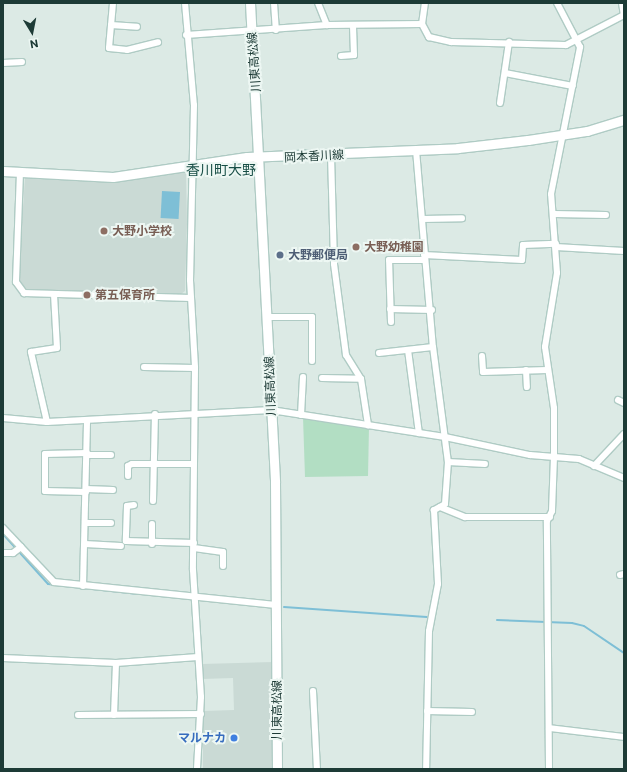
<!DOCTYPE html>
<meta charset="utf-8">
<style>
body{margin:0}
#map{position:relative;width:627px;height:772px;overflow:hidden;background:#dceae5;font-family:Commissioner,"Noto Sans JP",sans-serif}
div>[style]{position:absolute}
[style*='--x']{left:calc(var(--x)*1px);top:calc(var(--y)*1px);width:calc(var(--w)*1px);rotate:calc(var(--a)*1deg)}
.built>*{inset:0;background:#cadad5}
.green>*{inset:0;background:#b2dec3}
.water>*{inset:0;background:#7ebfd6;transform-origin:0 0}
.stream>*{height:2px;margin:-1px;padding:0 1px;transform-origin:1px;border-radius:1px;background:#7ebfd6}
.roads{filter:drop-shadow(1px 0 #afcbc4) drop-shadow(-1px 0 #afcbc4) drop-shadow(0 1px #afcbc4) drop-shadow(0 -1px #afcbc4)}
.minor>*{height:6px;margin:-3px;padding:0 3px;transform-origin:3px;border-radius:3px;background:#fff}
.secondary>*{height:9px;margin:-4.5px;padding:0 4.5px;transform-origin:4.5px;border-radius:4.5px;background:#fff}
.dots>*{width:11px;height:11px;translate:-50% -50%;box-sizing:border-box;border:2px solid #edf7f3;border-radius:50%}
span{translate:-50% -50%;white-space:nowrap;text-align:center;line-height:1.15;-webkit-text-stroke:4px #edf7f3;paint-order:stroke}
.street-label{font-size:12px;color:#1d3b36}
.education-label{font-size:12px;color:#785e54;font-weight:700}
.left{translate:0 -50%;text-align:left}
.service-label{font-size:12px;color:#4e5e75;font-weight:700}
.shop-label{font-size:12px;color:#366cbe;font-weight:700}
.right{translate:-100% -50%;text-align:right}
.quarter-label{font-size:14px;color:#184e46}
.frame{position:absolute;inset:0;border:4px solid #1d3b36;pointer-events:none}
.north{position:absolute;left:12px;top:12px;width:40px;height:40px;-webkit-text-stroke:3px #edf7f3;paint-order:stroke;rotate:170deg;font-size:11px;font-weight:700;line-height:16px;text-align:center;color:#1d3b36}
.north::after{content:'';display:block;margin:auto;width:14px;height:18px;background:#1d3b36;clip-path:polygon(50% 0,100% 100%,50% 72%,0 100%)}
</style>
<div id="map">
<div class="built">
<i style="clip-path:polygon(183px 169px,186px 173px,187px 224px,185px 291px,181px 294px,25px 290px,18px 280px,25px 178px,100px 182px)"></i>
<i style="clip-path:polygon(274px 662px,275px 769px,203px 769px,203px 711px,234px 710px,233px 678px,202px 679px,201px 664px)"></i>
</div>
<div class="green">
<i style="clip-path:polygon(303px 417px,369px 427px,368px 476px,305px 477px)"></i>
</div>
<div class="water">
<i style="left:162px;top:191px;width:18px;height:27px;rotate:3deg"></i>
</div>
<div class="stream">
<i style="--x:3;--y:534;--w:67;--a:48"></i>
<i style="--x:48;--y:584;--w:91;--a:6.3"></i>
<i style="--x:284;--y:607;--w:143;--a:4"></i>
<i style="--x:497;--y:620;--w:75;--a:2.3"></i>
<i style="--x:572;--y:623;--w:12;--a:14"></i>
<i style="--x:584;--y:626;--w:48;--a:34"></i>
</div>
<div class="roads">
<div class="minor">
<i style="--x:113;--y:3;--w:45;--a:95.1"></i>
<i style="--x:109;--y:48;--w:18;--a:6"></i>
<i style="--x:127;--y:50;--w:32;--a:-14"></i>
<i style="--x:185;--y:3;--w:102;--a:85"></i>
<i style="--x:194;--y:105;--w:175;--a:91.3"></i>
<i style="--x:190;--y:280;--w:88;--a:86.7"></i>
<i style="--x:195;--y:368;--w:202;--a:90.6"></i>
<i style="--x:193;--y:570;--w:127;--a:86.4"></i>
<i style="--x:201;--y:697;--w:72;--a:93.2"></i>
<i style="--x:274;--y:3;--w:27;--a:86"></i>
<i style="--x:318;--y:3;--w:24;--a:68"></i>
<i style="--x:622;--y:3;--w:12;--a:81"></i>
<i style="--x:422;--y:24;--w:21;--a:-82"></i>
<i style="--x:111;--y:25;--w:26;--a:4"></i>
<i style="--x:186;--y:35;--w:141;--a:-4.1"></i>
<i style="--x:327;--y:25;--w:95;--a:-0.6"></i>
<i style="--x:422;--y:24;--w:15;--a:62"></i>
<i style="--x:429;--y:37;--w:23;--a:13"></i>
<i style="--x:451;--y:42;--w:115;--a:1.5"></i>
<i style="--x:566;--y:45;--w:65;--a:-27.3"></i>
<i style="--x:341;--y:56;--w:13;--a:-4"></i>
<i style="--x:354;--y:55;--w:28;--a:-92"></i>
<i style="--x:3;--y:63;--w:19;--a:-3"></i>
<i style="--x:505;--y:73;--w:69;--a:10.8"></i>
<i style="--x:500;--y:103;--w:62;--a:-81.6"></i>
<i style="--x:416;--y:150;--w:198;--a:85.1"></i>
<i style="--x:433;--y:347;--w:116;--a:82.6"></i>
<i style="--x:448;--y:462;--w:42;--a:94.1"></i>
<i style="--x:445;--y:504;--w:13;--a:151"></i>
<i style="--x:434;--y:510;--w:74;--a:86.9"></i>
<i style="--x:438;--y:584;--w:48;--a:100.8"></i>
<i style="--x:429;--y:631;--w:138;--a:91.2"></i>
<i style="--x:331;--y:155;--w:109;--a:88.4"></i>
<i style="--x:334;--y:264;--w:92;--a:82.5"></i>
<i style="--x:346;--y:355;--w:28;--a:58"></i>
<i style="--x:361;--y:379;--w:47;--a:81.3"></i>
<i style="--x:20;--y:172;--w:110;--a:92.1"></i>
<i style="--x:16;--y:282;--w:14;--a:54"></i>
<i style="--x:24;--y:293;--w:167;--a:1.7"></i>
<i style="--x:554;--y:214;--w:52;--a:1.1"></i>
<i style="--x:423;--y:219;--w:39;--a:-1"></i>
<i style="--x:556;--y:247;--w:68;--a:3.4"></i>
<i style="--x:424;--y:255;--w:98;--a:2.9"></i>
<i style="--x:522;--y:260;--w:15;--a:-86"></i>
<i style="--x:523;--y:245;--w:33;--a:-2"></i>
<i style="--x:390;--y:309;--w:42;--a:1.4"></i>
<i style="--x:267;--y:317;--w:45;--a:0"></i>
<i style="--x:312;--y:317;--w:44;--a:90"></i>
<i style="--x:391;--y:322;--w:62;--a:-91.8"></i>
<i style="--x:389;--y:260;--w:35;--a:0"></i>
<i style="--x:408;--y:350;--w:84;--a:82.5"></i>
<i style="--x:379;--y:353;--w:54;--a:-6.3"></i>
<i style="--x:482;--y:356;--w:16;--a:86"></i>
<i style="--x:483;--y:372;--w:64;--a:-1.8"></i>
<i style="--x:144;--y:367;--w:51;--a:1.1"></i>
<i style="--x:526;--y:370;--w:17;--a:87"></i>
<i style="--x:322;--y:378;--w:39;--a:1"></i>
<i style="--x:618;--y:400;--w:7;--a:27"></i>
<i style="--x:301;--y:415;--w:38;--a:-87"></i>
<i style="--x:3;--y:418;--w:44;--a:5.2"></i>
<i style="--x:47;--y:422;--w:224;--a:-3.1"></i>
<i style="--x:271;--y:410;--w:176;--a:8.8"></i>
<i style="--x:445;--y:437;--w:87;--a:12"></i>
<i style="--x:530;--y:455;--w:49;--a:4.7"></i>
<i style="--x:579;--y:459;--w:49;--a:22.9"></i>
<i style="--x:47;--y:422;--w:72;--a:-102.9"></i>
<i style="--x:31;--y:352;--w:26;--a:-9"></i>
<i style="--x:57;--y:348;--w:54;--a:-93.2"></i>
<i style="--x:87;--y:455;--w:24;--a:0"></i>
<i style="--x:448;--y:462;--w:37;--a:3"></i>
<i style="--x:594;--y:466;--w:44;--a:-46.8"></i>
<i style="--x:128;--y:476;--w:10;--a:-90"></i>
<i style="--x:128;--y:466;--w:4;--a:-27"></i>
<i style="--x:132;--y:464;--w:60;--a:0"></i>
<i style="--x:86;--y:489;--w:27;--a:2"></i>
<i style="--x:86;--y:492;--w:41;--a:-178.6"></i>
<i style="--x:45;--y:491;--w:37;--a:-90"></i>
<i style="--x:45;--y:454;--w:42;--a:-1.4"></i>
<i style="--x:153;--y:501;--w:87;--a:-88.7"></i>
<i style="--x:134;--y:505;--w:7;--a:172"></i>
<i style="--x:127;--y:506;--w:35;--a:92"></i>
<i style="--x:126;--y:541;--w:68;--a:1.7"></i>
<i style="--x:440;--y:507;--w:27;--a:22"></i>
<i style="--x:465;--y:517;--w:85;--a:0"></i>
<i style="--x:85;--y:523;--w:26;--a:0"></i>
<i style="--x:3;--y:528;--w:74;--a:46.6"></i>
<i style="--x:54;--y:582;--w:223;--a:5.9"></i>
<i style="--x:85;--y:544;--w:36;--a:3"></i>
<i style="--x:152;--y:544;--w:20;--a:-90"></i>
<i style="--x:194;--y:548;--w:29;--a:8"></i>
<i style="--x:223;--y:552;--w:14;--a:90"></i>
<i style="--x:3;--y:553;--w:10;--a:0"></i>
<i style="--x:13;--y:553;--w:10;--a:-37"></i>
<i style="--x:620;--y:575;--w:4;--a:-14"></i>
<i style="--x:83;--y:586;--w:166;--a:-88.6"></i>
<i style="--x:3;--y:658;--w:113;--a:2.5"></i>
<i style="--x:116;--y:663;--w:82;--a:-4.2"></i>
<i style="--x:313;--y:691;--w:78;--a:87.1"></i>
<i style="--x:427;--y:711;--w:45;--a:1.3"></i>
<i style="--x:78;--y:715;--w:123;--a:-0.5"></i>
<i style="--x:114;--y:715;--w:52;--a:-87.8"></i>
<i style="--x:549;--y:728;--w:76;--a:6.8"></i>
<i style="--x:549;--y:769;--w:248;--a:-90.5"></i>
<i style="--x:547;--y:521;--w:11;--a:-63"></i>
<i style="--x:552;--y:511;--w:54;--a:-87.9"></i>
<i style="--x:554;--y:457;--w:49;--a:-90"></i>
<i style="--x:554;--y:408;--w:62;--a:-98.4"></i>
<i style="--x:545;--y:347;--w:75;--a:-80.8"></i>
<i style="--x:557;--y:273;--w:79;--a:-94.3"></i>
<i style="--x:551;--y:194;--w:150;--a:-78.8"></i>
<i style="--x:580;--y:47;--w:50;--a:-117.6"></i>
</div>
<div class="secondary">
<i style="--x:250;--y:3;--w:480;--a:87"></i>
<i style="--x:275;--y:482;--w:287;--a:89.6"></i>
<i style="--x:3;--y:171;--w:110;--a:3.1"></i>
<i style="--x:113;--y:177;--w:135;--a:-8.5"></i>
<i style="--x:247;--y:157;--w:211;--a:-2.4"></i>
<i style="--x:458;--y:148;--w:70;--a:-6.5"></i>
<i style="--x:528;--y:140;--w:60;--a:-8.7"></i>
<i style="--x:587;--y:131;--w:39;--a:-17"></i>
</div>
</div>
<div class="dots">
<i style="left:104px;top:231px;background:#8d6e63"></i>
<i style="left:356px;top:247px;background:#8d6e63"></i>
<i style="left:280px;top:255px;background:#5c6f8a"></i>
<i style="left:87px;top:295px;background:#8d6e63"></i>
<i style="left:234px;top:738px;background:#3f7fe0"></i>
</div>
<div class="street-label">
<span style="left:254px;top:62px;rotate:-94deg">川東高松線</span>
<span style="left:314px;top:156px;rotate:-3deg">岡本香川線</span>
<span style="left:270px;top:386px;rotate:-92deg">川東高松線</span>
<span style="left:277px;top:710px;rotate:-90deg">川東高松線</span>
</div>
<div class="education-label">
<span class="left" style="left:112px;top:231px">大野小学校</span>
<span class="left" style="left:364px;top:247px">大野幼稚園</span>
<span class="left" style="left:95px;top:295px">第五保育所</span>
</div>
<div class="service-label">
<span class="left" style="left:288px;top:255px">大野郵便局</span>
</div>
<div class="shop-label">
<span class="right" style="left:226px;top:738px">マルナカ</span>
</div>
<div class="quarter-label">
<span style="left:221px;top:170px">香川町大野</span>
</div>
<div class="frame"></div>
<div class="north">N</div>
</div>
